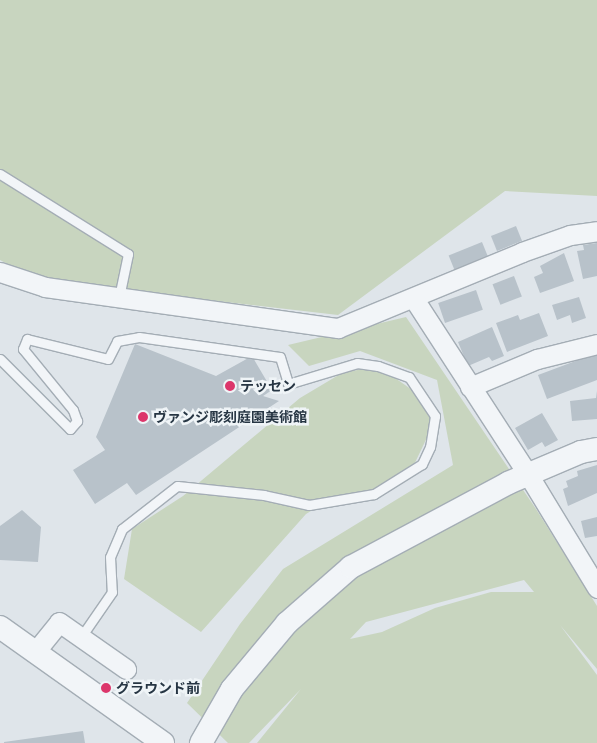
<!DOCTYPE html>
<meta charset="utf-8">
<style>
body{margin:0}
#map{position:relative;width:597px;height:743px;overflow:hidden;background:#dfe5ea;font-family:"PT Sans Narrow","Noto Sans JP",sans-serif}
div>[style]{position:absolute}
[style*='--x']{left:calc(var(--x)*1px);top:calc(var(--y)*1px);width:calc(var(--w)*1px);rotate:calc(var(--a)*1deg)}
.green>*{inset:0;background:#c8d5bf}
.building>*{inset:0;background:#b8c2ca;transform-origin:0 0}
.roads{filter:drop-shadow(1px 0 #a4adb5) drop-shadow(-1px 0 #a4adb5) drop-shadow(0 1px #a4adb5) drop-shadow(0 -1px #a4adb5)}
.service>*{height:9px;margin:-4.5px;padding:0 4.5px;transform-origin:4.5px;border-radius:4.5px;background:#f2f5f8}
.minor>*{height:19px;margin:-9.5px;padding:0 9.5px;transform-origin:9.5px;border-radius:9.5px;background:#f2f5f8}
.tertiary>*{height:22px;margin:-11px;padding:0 11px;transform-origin:11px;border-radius:11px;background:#f2f5f8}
.dots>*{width:14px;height:14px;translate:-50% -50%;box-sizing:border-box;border:2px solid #eff4f7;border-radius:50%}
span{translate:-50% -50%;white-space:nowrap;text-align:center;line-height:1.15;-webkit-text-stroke:5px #eff4f7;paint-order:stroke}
.poi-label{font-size:14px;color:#263543;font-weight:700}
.left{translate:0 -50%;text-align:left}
</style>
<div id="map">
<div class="green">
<i style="clip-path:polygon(0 0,597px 0,597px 196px,505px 191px,338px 315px,37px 280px,0 260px)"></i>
<i style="clip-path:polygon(evenodd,406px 317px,536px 509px,597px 606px,597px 669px,560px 625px,597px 675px,597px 743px,257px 743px,301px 689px,249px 743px,228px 743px,187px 703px,240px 624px,283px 569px,453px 465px,437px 380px,360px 351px,309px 366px,288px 345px,406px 317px,524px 580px,534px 592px,491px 592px,435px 608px,382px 632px,350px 639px,366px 622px,524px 580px)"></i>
<i style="clip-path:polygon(378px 366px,425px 399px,434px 423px,411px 471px,354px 503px,326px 502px,306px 514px,201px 632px,124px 579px,132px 529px,183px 496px,300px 398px,342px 373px)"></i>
</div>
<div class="building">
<i style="left:516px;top:226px;width:16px;height:27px;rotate:68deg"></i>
<i style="left:482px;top:242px;width:16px;height:36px;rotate:68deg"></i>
<i style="clip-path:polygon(597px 243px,597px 276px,583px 279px,577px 251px,584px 250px,583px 245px)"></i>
<i style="clip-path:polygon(564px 253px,574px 281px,540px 293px,534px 277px,543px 273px,540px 266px)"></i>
<i style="left:514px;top:276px;width:22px;height:23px;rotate:69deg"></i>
<i style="left:476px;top:290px;width:21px;height:40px;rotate:71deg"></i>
<i style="clip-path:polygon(579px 297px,586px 318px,572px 323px,570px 315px,557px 320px,552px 305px)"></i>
<i style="clip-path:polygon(539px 313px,548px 336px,507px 352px,496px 323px,518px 315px,520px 320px)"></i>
<i style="clip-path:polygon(492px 327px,504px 356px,492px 361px,489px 357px,468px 366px,458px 342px)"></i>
<i style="clip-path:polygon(135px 344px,216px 376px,252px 356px,272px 390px,263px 396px,279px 401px,136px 495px,127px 483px,95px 504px,73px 470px,105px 450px,96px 437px)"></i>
<i style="clip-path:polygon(597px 353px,597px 380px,547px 399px,538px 375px)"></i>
<i style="clip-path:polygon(597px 391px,597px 419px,572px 421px,570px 401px,596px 398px)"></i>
<i style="clip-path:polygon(542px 413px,558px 440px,545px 447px,542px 442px,528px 450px,515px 428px)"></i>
<i style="clip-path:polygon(597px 465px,597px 493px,568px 506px,563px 489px,568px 487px,566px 481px,578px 476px,577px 471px)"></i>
<i style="clip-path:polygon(22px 510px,41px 527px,38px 562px,0 560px,0 526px)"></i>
<i style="clip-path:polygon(597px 517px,597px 536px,585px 538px,581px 521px)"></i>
<i style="clip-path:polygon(83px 731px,85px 743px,4px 743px,4px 742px)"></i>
</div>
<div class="roads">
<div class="service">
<i style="--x:0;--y:174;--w:151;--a:32"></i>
<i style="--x:128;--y:254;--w:44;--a:101.8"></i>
<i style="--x:0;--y:359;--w:99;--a:45"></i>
<i style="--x:70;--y:429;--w:11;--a:-49"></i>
<i style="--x:77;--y:421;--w:12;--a:-110"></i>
<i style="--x:73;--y:410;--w:79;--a:-129.3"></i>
<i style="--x:23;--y:349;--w:11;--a:-68"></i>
<i style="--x:27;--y:339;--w:83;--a:13.9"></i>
<i style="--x:108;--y:359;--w:20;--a:-63"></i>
<i style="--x:117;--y:341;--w:22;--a:-10"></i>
<i style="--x:139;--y:337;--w:142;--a:8.1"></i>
<i style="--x:280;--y:357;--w:28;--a:73"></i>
<i style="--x:288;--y:384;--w:72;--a:-16.9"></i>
<i style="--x:357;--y:363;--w:21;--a:8"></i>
<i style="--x:378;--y:366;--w:33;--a:20"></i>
<i style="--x:409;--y:377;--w:47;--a:56.3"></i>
<i style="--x:435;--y:416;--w:31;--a:99"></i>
<i style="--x:430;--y:447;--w:19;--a:115"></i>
<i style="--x:422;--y:464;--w:57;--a:148"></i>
<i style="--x:374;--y:494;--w:66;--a:170.4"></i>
<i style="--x:309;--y:505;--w:46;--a:-167.5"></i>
<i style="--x:264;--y:495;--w:87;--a:-174.1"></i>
<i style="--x:177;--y:486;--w:70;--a:142"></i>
<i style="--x:122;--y:529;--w:30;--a:113"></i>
<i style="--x:110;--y:557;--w:35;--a:87"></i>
<i style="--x:112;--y:592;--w:55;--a:124.6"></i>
</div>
<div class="minor">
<i style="--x:0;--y:272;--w:47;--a:18.4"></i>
<i style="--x:45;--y:287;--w:296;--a:8"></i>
<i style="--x:338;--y:328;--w:199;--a:-22.4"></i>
<i style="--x:522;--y:252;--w:51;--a:-19.5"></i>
<i style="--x:570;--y:235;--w:27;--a:-8"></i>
<i style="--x:414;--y:299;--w:211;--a:57"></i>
<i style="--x:529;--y:476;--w:131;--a:58.7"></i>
<i style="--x:470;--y:387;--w:73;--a:-22.7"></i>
<i style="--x:537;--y:359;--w:62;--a:-14"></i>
<i style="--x:35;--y:652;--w:38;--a:-51"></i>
<i style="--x:59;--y:622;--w:82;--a:35"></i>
</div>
<div class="tertiary">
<i style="--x:0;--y:627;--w:200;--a:35.4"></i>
<i style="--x:201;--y:743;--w:62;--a:-60.1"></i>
<i style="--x:232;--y:689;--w:86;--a:-50.2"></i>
<i style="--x:287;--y:623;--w:85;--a:-41.2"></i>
<i style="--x:351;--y:567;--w:178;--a:-28.1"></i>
<i style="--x:508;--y:483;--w:79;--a:-23"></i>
<i style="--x:581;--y:452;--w:16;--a:-11"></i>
</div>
</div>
<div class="dots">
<i style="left:230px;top:386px;background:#dc366b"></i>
<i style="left:143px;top:417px;background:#dc366b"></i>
<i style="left:106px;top:688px;background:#dc366b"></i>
</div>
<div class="poi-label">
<span class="left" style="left:240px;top:386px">テッセン</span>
<span class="left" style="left:153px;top:417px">ヴァンジ彫刻庭園美術館</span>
<span class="left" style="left:116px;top:688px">グラウンド前</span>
</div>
</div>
